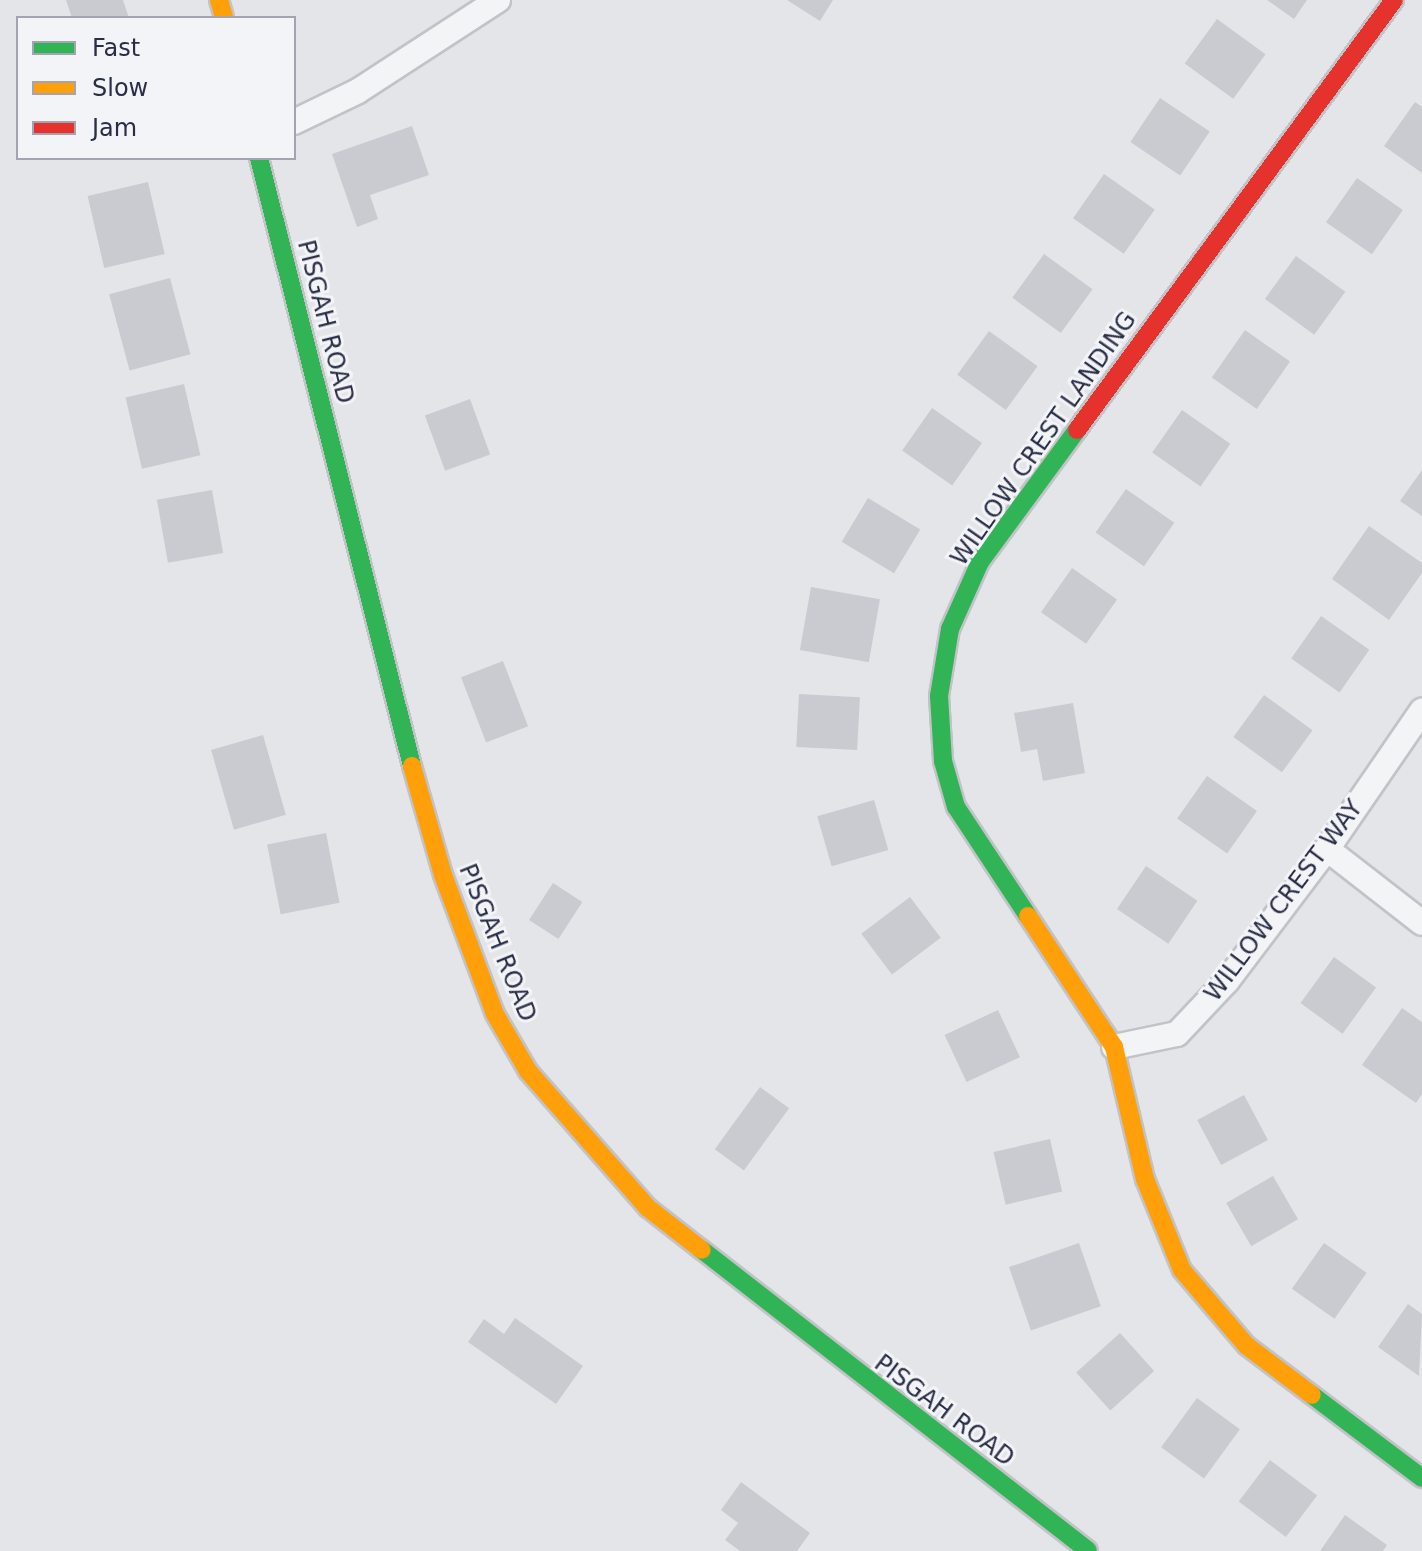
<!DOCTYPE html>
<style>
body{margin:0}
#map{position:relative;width:1422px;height:1551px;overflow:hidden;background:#e4e5e9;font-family:"DejaVu Sans",sans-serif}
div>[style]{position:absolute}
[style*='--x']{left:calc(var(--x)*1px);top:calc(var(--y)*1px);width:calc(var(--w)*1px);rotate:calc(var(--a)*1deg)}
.building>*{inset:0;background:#cacbd0;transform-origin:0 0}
.roads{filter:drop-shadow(2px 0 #c2c3c7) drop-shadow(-2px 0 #c2c3c7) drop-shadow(0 2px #c2c3c7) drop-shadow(0 -2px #c2c3c7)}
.street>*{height:24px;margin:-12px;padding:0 12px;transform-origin:12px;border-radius:12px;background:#f3f4f6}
.fast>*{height:18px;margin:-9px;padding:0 9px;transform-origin:9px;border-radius:9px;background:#30b455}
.slow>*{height:18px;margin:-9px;padding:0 9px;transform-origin:9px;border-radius:9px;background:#ff9f0a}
.jam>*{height:18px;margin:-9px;padding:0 9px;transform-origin:9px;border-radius:9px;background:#e5322d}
span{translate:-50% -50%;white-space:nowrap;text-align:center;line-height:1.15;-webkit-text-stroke:6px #f2f4f8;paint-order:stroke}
.street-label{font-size:24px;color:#292e45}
.legend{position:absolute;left:16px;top:16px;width:280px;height:144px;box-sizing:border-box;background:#f2f4f8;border:2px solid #a2a5b0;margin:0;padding:10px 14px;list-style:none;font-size:24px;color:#292e45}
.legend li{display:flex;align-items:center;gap:16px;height:40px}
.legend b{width:40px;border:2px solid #a2a5b0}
</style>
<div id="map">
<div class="building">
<i style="clip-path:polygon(66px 0,123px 0,129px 18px,72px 18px)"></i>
<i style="clip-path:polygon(787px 0,833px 0,820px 21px)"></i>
<i style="clip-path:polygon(1267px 0,1307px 0,1294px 19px)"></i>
<i style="left:1217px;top:19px;width:60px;height:55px;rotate:36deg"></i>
<i style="left:1160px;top:98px;width:60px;height:53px;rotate:34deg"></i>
<i style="clip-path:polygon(1415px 102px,1422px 107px,1422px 173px,1384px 146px)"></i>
<i style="clip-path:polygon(412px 126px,429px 175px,370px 195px,378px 219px,357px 227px,332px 154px)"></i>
<i style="left:1104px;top:174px;width:62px;height:54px;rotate:35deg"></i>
<i style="left:1357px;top:178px;width:56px;height:54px;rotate:35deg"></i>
<i style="left:148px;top:182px;width:74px;height:62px;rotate:77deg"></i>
<i style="left:1044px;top:254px;width:60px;height:54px;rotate:36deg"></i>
<i style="left:1296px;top:256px;width:61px;height:53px;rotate:36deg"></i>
<i style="left:170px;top:278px;width:79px;height:63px;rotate:75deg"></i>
<i style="left:1245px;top:330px;width:55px;height:58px;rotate:35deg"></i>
<i style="left:989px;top:331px;width:60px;height:54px;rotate:36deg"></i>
<i style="left:184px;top:384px;width:73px;height:60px;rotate:77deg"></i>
<i style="left:470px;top:399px;width:59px;height:48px;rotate:70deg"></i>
<i style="left:932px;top:408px;width:61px;height:52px;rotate:35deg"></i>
<i style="left:1182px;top:410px;width:59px;height:52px;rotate:35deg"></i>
<i style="clip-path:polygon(1422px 470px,1422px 516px,1400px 501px)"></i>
<i style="left:1126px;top:489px;width:59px;height:53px;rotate:35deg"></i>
<i style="left:212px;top:490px;width:64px;height:56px;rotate:80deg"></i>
<i style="left:868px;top:498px;width:61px;height:51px;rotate:31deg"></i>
<i style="clip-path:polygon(1369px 526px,1422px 563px,1422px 573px,1389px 620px,1332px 579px)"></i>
<i style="left:1072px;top:568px;width:55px;height:54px;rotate:35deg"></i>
<i style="left:811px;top:587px;width:70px;height:64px;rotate:10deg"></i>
<i style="left:1321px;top:616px;width:59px;height:52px;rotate:35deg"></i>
<i style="left:503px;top:661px;width:70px;height:45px;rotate:69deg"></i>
<i style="left:799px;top:694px;width:61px;height:53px;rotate:3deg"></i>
<i style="left:1264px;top:695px;width:60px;height:52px;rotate:36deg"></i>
<i style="clip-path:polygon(1073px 703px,1085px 773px,1043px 781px,1037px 749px,1021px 752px,1014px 713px)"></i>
<i style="left:263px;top:735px;width:83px;height:54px;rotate:74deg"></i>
<i style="left:1207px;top:776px;width:61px;height:52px;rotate:35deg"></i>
<i style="left:874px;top:800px;width:52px;height:59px;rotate:74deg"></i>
<i style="left:326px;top:833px;width:71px;height:60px;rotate:79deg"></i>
<i style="left:1146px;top:866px;width:62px;height:52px;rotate:34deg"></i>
<i style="left:553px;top:883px;width:35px;height:44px;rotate:33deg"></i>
<i style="left:910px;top:897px;width:51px;height:61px;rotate:53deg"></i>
<i style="left:1334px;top:957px;width:52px;height:57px;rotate:36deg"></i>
<i style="clip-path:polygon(1402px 1008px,1422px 1022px,1422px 1094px,1416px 1103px,1362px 1065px)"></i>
<i style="left:998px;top:1010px;width:52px;height:59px;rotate:65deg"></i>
<i style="left:760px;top:1087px;width:36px;height:77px;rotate:36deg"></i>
<i style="left:1244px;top:1095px;width:51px;height:53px;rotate:62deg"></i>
<i style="left:1050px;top:1139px;width:54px;height:58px;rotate:77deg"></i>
<i style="left:1273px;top:1176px;width:50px;height:54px;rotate:60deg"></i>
<i style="left:1079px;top:1243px;width:67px;height:74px;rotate:71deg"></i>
<i style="left:1324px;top:1243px;width:52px;height:56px;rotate:35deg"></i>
<i style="clip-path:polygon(1408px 1304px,1422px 1314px,1419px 1376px,1378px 1347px)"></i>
<i style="clip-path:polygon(515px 1318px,583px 1366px,556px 1404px,468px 1342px,484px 1319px,504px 1334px)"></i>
<i style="left:1120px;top:1333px;width:51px;height:59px;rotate:48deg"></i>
<i style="left:1197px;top:1398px;width:53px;height:61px;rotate:36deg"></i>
<i style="left:1270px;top:1460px;width:59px;height:52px;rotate:37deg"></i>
<i style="clip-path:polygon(741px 1482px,810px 1533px,797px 1551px,740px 1551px,725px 1540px,738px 1523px,721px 1510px)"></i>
<i style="clip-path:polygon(1345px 1515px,1387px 1545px,1383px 1551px,1320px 1551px)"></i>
</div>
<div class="roads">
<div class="street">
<i style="--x:294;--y:122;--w:71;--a:-25.8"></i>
<i style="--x:358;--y:91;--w:167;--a:-33"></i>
<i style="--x:1327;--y:849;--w:120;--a:37.9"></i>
<i style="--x:1114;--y:1047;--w:64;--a:-11.7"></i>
<i style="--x:1177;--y:1034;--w:73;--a:-46.7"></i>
<i style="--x:1227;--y:981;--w:166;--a:-52.9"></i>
<i style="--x:1327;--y:849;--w:168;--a:-55.5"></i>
</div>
<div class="fast">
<i style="--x:259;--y:158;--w:627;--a:75.88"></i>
<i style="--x:1028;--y:916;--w:131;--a:-123.4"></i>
<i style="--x:956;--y:807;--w:48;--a:-105.8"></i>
<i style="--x:943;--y:761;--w:65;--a:-93.5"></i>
<i style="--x:939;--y:696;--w:68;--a:-80.7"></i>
<i style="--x:950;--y:629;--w:73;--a:-65.9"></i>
<i style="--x:980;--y:562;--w:164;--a:-53.7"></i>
<i style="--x:702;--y:1250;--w:489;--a:37.9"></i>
<i style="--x:1312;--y:1395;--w:138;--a:37"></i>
</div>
<div class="slow">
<i style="--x:219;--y:0;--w:19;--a:74"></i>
<i style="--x:412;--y:766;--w:113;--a:74.1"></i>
<i style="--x:443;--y:875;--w:148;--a:69.5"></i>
<i style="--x:495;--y:1014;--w:66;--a:59.9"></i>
<i style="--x:528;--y:1071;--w:182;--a:48.8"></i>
<i style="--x:648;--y:1208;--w:68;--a:37.9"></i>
<i style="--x:1028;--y:916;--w:157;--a:56.7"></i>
<i style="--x:1114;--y:1047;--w:136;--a:76.8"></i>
<i style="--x:1145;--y:1179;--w:98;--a:67.9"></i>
<i style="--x:1182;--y:1270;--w:100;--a:49.5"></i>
<i style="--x:1247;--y:1346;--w:81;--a:37"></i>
</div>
<div class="jam">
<i style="--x:1077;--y:430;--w:534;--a:-53.6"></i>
</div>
</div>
<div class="street-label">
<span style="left:325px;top:322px;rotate:76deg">PISGAH ROAD</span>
<span style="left:1044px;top:439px;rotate:-55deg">WILLOW CREST LANDING</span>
<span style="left:1284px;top:901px;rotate:-53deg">WILLOW CREST WAY</span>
<span style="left:497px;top:943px;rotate:68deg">PISGAH ROAD</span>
<span style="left:944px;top:1411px;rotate:37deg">PISGAH ROAD</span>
</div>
<ul class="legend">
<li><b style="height:10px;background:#30b455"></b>Fast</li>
<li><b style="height:10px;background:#ff9f0a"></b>Slow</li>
<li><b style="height:10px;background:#e5322d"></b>Jam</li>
</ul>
</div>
